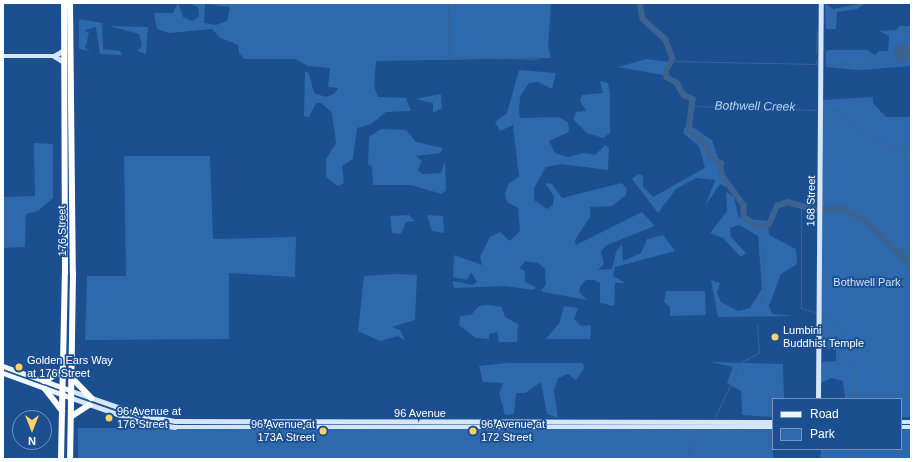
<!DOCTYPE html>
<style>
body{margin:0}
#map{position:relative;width:914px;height:462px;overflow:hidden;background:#1b4f8f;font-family:Arial,sans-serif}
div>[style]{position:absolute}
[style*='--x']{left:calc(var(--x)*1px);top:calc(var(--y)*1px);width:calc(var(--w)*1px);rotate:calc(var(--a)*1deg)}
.green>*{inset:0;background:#2e69ad;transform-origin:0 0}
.water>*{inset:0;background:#3c6290}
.round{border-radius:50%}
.stream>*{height:1px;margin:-0.5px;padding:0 0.5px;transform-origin:0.5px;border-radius:0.5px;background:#3c6290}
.river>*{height:5.5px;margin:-2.75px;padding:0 2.75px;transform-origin:2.75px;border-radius:2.75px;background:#3c6290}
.secondary>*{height:4.5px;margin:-2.25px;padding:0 2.25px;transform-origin:2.25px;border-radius:2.25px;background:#d6e6fa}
.primary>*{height:5px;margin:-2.5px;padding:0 2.5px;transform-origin:2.5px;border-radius:2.5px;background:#f0f6ff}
.highway>*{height:6px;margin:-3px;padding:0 3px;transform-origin:3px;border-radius:3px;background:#fff}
.dots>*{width:11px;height:11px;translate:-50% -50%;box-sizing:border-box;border:2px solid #1b4f8f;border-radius:50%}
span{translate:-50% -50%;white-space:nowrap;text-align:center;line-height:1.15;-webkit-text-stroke:3.5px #1b4f8f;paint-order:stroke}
.street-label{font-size:11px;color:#fff}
.park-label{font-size:11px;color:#cfe3fa}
.poi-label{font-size:11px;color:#fff}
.left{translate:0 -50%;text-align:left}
.right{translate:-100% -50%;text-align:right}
.water-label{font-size:12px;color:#b5d3f5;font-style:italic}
.frame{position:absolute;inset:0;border:4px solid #fff;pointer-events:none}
.legend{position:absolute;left:772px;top:398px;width:130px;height:52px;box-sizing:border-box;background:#1b4f8f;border:1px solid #7695bc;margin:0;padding:5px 7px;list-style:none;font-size:12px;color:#fff}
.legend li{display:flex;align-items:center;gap:8px;height:20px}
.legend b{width:20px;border:1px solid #7695bc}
.north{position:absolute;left:12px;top:410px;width:40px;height:40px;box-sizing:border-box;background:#1b4f8f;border:1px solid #7695bc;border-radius:50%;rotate:180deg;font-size:11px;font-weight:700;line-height:16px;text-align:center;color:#fff}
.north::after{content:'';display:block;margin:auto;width:14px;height:18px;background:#ffd166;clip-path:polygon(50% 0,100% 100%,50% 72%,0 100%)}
</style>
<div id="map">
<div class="green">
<i style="clip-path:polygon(evenodd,178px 3px,183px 17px,192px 21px,199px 17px,198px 7px,188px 3px,551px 3px,548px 46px,551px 58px,376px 61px,374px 86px,378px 97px,406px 98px,411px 111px,386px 112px,371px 124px,357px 128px,353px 159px,342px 166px,344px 183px,338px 186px,326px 177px,326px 159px,336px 143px,332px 113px,321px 103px,316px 103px,309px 117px,304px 116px,305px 71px,309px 73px,314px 93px,326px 97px,334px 94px,338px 88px,328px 87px,330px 68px,308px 66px,295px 59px,245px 59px,239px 53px,238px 45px,219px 37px,212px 29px,169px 33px,157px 29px,154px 13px,173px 13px,178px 3px,205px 4px,230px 7px,227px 21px,216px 25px,204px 23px,205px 4px)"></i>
<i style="clip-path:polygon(825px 3px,833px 9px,865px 3px,857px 9px,837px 12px,836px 29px,826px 29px)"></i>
<i style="clip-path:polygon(79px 19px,102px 23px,103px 49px,120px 51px,122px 55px,100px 54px,96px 27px,85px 30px,89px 33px,85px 48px,91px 51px,79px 49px)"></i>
<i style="clip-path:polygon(110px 26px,148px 27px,146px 54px,137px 51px,142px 46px,139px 34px)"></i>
<i style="clip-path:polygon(900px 26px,911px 26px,911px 66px,860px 70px,826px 67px,826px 51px,830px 50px,867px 50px,875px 55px,879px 51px,888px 51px,889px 36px,879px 31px,896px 30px)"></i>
<i style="clip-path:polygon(646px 59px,671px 62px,663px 75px,618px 67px)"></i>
<i style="clip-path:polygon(519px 70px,556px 73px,552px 89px,538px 82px,529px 83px,520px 97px,519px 111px,520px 118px,558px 117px,568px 122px,569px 132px,549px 141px,555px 153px,568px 157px,584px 153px,595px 155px,605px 145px,609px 148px,608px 170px,561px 164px,546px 167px,534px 188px,534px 200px,547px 209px,553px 205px,554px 196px,545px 183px,552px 184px,562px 198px,622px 183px,627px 189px,626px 195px,612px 206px,590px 207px,590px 217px,575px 240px,576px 245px,642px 212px,655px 226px,607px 245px,601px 251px,604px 264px,598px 270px,612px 269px,616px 252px,622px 244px,623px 261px,641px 253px,647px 239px,663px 235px,675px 251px,615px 267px,613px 276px,626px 283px,615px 283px,614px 306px,600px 303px,600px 283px,594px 280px,586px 280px,580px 287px,579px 292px,587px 300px,544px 292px,541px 290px,546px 285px,545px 269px,538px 263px,525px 261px,520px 268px,525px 271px,525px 282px,536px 287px,534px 290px,505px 286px,454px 288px,452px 281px,473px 285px,477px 282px,471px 272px,467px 280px,453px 277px,454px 255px,482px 265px,480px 257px,490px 237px,500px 232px,510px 241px,520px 231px,518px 208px,507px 202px,505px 194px,509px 183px,519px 177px,513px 125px,500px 131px,495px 122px,507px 113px)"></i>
<i style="clip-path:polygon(600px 81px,608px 83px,610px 93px,610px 133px,603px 138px,587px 133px,573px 119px,576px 112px,586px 111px,580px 101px,582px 95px,603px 93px)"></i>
<i style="clip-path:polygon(441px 94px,442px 108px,433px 113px,433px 103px,415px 99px)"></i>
<i style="clip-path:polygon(873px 97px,873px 103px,886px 117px,911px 117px,911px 417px,901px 417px,901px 399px,845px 399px,843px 381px,831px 378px,821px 383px,822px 362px,836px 361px,836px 350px,820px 347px,823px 100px)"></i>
<i style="clip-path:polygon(689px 125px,712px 140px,720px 165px,734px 191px,720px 184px,705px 206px,715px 180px,696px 178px,676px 189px,658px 213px,632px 179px,638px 174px,643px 176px,643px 187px,653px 197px,705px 168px,699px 146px,684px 134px,684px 128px)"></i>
<i style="clip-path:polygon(381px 129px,406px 130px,416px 142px,443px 148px,440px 153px,416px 156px,422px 161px,418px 170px,422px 174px,441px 173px,445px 161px,446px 190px,442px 194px,411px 185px,373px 185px,372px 167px,368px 164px,369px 137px)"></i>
<i style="clip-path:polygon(34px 143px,53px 144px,53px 198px,38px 211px,26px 214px,25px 247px,3px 248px,3px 197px,35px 196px)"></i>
<i style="clip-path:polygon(124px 156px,210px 156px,213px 239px,296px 237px,295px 277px,229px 273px,229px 339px,85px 340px,87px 276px,126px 276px)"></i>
<i style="clip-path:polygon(726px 192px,734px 197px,739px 218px,768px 221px,769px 235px,796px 249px,797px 264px,781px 274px,769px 306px,772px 314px,794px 316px,718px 317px,711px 280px,720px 283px,717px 293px,721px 302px,738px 311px,750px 308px,762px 289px,758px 236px,739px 225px,730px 228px,731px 237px,746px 253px,741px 257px,723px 238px,710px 233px,727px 211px)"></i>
<i style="clip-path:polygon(409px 215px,415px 221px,406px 222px,401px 234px,392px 233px,390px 216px)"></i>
<i style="clip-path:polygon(427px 215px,443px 216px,444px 233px,432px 231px)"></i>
<i style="clip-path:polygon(397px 274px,417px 275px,415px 320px,392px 327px,400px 330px,405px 341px,398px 336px,380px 341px,358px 331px,364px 276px)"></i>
<i style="clip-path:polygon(666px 291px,705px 291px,706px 315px,670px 316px,670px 307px,664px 302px)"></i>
<i style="clip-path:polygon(487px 305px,502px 307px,505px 317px,518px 324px,517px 342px,499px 342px,497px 332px,489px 334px,489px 339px,476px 338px,459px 325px,460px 316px,471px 315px,479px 306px)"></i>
<i style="clip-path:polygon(564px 306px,578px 308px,574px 319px,581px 326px,591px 325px,590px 339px,546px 339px,560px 322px)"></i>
<i style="clip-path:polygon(711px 362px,783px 364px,784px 399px,773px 399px,773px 417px,742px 415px,741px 391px,727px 383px,733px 367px)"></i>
<i style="clip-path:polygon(507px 363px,583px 363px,584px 368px,576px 380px,568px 374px,558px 378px,554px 391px,558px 418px,547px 414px,541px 382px,525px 393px,516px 393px,514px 414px,505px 415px,499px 393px,503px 383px,483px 382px,479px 366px)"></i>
<i style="left:78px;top:428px;width:695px;height:31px"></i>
<i style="clip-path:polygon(911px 429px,911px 459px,820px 459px,821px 449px,901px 449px,901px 430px)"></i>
</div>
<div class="water">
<i class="round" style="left:894px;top:44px;width:16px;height:16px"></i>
</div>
<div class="stream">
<i style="--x:448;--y:3;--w:54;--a:88.9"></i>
<i style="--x:449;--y:57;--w:90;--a:1.3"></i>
<i style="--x:826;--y:11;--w:39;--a:-12"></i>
<i style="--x:816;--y:53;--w:22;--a:-87"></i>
<i style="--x:673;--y:61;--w:144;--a:1.2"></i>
<i style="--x:816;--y:64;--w:5;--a:-90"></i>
<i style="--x:826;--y:64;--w:85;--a:-1.3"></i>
<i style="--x:693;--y:106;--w:124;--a:1.8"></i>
<i style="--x:824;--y:111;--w:12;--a:0"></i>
<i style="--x:836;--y:111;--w:46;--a:37.9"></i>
<i style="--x:872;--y:139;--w:28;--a:18"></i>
<i style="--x:899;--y:148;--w:22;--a:56"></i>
<i style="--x:899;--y:148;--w:12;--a:0"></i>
<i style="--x:801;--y:205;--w:103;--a:90"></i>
<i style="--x:801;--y:308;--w:15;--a:16"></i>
<i style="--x:759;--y:310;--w:25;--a:-78"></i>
<i style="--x:764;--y:286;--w:60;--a:-92.9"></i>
<i style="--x:821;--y:314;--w:17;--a:25"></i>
<i style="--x:836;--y:321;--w:32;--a:66"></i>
<i style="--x:851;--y:355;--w:19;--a:74"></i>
<i style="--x:856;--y:373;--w:26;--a:90"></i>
<i style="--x:715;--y:417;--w:61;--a:-64.7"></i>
<i style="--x:741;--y:362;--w:20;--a:-27"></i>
<i style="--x:759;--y:353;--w:29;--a:-94"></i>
<i style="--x:848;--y:449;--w:10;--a:90"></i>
<i style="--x:686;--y:459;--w:28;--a:-67"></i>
</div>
<div class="river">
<i style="--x:640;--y:3;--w:16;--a:79"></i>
<i style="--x:643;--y:19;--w:31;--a:42"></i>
<i style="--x:666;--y:40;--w:20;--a:70"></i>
<i style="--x:673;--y:59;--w:14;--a:120"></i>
<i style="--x:666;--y:71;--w:6;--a:81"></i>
<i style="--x:667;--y:77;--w:12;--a:31"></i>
<i style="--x:677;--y:83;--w:14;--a:60"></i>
<i style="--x:684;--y:95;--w:10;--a:24"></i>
<i style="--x:693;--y:99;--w:31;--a:97"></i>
<i style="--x:689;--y:130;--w:23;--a:40"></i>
<i style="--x:707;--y:145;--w:12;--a:76"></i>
<i style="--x:710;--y:157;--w:13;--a:29"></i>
<i style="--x:721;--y:163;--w:12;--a:85"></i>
<i style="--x:722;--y:175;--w:37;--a:54"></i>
<i style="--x:744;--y:205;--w:12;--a:90"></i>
<i style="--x:744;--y:217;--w:17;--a:33"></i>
<i style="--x:758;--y:226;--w:11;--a:-10"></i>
<i style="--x:769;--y:224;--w:20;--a:-66"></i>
<i style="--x:777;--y:206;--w:11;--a:-22"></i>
<i style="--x:787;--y:202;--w:30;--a:15"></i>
<i style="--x:823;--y:210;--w:17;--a:-7"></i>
<i style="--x:840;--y:208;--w:28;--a:26"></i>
<i style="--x:865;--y:220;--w:64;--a:43.7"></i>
</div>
<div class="secondary">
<i style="--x:3;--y:56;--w:51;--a:0"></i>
<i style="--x:54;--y:56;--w:12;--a:31"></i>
<i style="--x:54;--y:56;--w:12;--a:-31"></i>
<i style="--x:72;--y:391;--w:73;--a:19.2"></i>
<i style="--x:141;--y:415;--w:35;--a:10"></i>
<i style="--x:175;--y:421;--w:598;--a:0.1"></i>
<i style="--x:72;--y:398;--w:72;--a:19.4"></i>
<i style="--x:140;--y:422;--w:35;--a:8"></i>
<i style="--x:175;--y:427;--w:598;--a:0"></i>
<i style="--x:818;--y:399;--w:396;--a:-89.6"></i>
<i style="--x:901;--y:422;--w:10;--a:0"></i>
<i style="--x:901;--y:427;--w:10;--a:0"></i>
</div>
<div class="primary">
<i style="--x:3;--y:366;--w:73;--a:19.9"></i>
<i style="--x:3;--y:373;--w:73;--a:19.9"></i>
</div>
<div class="highway">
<i style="--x:70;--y:3;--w:270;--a:89.4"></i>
<i style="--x:73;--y:273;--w:186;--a:90.9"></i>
<i style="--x:72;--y:378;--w:28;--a:46"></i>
<i style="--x:44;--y:381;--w:21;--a:-28"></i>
<i style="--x:45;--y:389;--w:28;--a:52"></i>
<i style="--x:72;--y:416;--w:20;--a:-33"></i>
<i style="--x:61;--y:459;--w:186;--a:-88.8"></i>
<i style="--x:65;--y:273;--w:270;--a:-90.2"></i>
</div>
<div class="dots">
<i style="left:775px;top:337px;background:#ffd166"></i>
<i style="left:19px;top:367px;background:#ffd166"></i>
<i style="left:109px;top:418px;background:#ffd166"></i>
<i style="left:323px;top:431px;background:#ffd166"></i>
<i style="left:473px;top:431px;background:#ffd166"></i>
</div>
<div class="street-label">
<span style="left:811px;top:201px;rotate:-89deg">168 Street</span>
<span style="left:62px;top:231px;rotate:-91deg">176 Street</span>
<span style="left:420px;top:413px">96 Avenue</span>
</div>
<div class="park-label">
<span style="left:867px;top:282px">Bothwell Park</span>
</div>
<div class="poi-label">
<span class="left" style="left:783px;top:337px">Lumbini<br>Buddhist Temple</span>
<span class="left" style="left:27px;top:367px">Golden Ears Way<br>at 176 Street</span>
<span class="left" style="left:117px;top:418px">96 Avenue at<br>176 Street</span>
<span class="right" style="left:315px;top:431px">96 Avenue at<br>173A Street</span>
<span class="left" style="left:481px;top:431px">96 Avenue at<br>172 Street</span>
</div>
<div class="water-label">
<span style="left:755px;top:107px;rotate:1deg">Bothwell Creek</span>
</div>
<div class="frame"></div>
<ul class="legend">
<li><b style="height:5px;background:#f0f6ff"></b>Road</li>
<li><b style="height:11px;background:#2e69ad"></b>Park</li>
</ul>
<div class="north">N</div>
</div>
